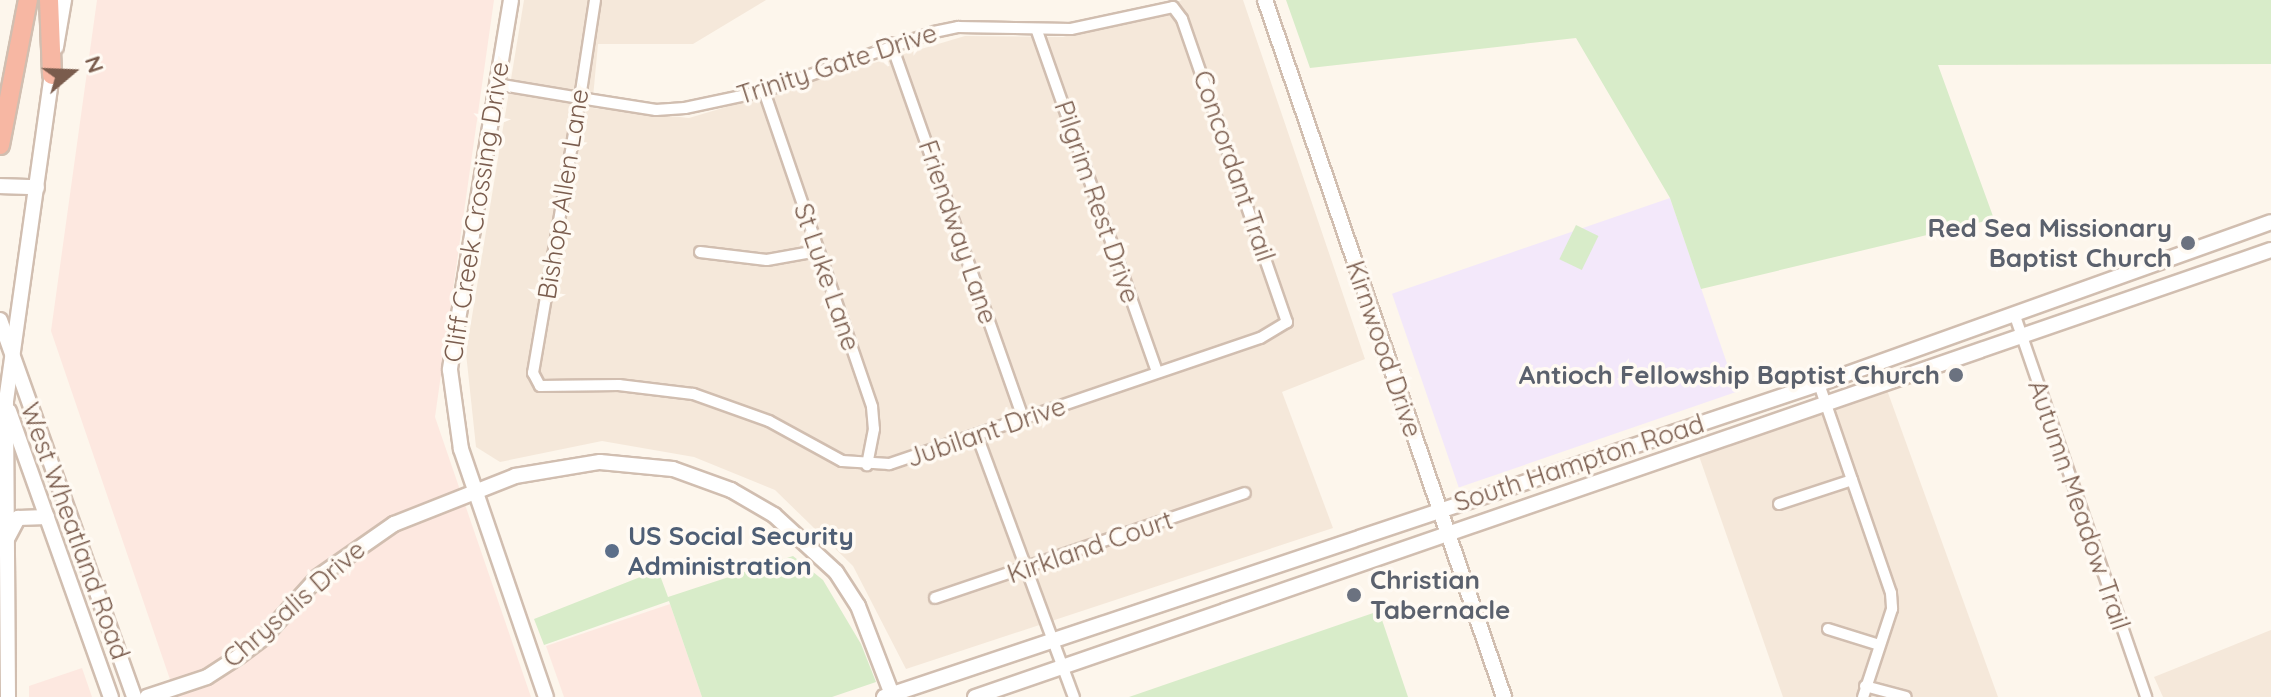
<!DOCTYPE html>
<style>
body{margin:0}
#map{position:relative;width:2271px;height:697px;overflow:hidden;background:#fdf6ec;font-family:Quicksand,sans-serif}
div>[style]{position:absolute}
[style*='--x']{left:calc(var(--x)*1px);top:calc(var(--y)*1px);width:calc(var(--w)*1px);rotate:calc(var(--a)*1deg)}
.residential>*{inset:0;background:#f5e8da}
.commercial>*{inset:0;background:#fde8e0}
.education>*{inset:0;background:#f3e8fa;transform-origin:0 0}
.green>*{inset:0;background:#d8ecc9;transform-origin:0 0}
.roads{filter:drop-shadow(2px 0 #d1beb0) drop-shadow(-2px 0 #d1beb0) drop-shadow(0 2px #d1beb0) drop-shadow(0 -2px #d1beb0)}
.street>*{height:10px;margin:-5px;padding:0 5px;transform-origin:5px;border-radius:5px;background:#fff}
.secondary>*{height:14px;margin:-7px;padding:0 7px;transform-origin:7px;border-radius:7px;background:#fff}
.highway>*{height:18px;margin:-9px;padding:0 9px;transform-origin:9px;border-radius:9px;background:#f7b7a3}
.dots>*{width:22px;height:22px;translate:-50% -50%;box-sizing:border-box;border:4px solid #fffaf3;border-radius:50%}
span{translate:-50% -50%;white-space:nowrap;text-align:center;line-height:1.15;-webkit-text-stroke:7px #fffaf3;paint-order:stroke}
.street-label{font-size:26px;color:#7a5c4d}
.worship-label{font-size:26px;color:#5b616d;font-weight:700}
.right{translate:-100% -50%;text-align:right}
.left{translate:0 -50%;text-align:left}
.service-label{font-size:26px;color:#4e5e75;font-weight:700}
.north{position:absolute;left:32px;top:32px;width:80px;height:80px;-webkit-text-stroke:6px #fffaf3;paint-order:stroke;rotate:71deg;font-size:22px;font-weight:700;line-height:32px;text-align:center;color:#7a5c4d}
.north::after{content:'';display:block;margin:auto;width:28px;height:36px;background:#7a5c4d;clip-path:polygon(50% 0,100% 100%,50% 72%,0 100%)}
</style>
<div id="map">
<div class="residential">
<i style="clip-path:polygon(524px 0,766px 0,693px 44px,598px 44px,592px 108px,689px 118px,965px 36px,1063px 37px,1182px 0,1243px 0,1365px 359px,1282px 392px,1333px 528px,906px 669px,853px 566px,775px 490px,694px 457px,602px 441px,500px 462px,476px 447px,466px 353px)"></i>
<i style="clip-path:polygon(1887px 390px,1998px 697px,1783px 697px,1699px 456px)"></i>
<i style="clip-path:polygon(2271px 630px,2271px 697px,2163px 697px,2154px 677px)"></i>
</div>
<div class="commercial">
<i style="clip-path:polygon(97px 0,494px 0,435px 417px,531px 697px,176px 697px,51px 331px)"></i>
<i style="clip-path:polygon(670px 604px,702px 697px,564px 697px,546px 646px)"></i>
<i style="clip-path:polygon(82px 668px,92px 697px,29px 697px,29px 686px)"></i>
</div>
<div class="education">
<i style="left:1670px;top:198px;width:205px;height:294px;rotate:71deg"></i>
</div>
<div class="green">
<i style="clip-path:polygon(1286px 0,2271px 0,2271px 64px,1938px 65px,1994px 219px,1701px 289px,1670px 198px,1576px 38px,1310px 68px)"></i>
<i style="left:1576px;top:225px;width:25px;height:38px;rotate:26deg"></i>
<i style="clip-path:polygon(793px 556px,823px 580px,861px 644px,876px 682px,832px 697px,702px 697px,669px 601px,544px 645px,534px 619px,658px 570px,668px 597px)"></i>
<i style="clip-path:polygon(1379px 611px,1408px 697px,1129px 697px)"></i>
</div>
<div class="roads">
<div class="street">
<i style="--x:1037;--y:31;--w:361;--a:70.6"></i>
<i style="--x:891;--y:43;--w:401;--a:70.6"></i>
<i style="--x:496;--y:84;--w:85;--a:9.5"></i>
<i style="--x:580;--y:98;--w:77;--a:9"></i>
<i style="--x:656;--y:110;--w:29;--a:-4"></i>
<i style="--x:685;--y:108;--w:81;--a:-12.1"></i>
<i style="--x:764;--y:91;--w:180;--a:-19.1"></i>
<i style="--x:934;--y:32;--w:25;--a:-12"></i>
<i style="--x:958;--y:27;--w:113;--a:1"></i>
<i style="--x:1071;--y:29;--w:104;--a:-12.2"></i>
<i style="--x:1173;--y:7;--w:15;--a:53"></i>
<i style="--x:1182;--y:19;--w:321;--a:70.9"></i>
<i style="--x:1287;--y:322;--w:31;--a:149"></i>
<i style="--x:1260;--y:338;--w:392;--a:161.2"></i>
<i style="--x:889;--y:464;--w:47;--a:-176.3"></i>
<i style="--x:842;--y:461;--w:83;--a:-151.3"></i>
<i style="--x:769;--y:421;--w:81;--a:-160.4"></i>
<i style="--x:693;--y:394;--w:75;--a:-173.1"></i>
<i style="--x:619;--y:385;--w:79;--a:179.3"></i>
<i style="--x:540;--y:386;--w:15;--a:-118"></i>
<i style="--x:533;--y:373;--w:279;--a:-80.3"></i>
<i style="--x:580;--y:98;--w:99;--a:-81.3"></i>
<i style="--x:764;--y:91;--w:334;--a:71.1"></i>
<i style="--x:872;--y:407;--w:22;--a:85"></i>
<i style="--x:874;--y:429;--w:37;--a:101"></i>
<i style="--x:700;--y:252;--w:67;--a:6.8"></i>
<i style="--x:767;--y:260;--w:51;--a:-10.2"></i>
<i style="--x:2014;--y:313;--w:406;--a:71"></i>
<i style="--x:1819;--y:384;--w:221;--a:71"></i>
<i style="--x:1891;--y:593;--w:16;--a:86"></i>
<i style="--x:1892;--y:609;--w:93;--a:108.2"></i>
<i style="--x:978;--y:438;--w:276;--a:69.7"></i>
<i style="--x:1779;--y:504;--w:77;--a:-18.2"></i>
<i style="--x:935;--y:598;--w:327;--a:-18.7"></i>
<i style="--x:1828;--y:629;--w:53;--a:17.4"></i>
<i style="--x:1865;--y:686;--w:42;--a:15"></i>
</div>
<div class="secondary">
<i style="--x:511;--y:0;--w:375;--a:99.4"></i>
<i style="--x:450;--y:370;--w:80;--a:82.1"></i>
<i style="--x:461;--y:449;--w:262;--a:71.1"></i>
<i style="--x:1265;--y:0;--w:737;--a:71.07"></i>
<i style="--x:56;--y:47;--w:48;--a:-80.3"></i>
<i style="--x:0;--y:186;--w:37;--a:2"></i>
<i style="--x:0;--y:320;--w:400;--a:70.4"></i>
<i style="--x:9;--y:411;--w:304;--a:70.4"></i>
<i style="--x:7;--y:539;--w:24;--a:-62"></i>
<i style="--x:18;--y:518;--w:29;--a:-2"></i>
<i style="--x:8;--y:697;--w:296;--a:-90.4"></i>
<i style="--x:6;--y:401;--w:336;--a:-82"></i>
<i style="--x:147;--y:697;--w:63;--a:-18.4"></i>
<i style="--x:207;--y:677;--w:37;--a:-33"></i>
<i style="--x:238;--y:657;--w:31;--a:-37"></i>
<i style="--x:263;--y:638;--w:82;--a:-48"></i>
<i style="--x:318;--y:577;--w:93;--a:-34.9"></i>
<i style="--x:394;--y:524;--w:130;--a:-21.6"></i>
<i style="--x:515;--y:476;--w:86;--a:-9.4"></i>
<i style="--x:600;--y:462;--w:73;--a:5.5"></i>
<i style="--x:673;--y:469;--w:62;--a:19.9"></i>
<i style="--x:731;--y:490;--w:50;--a:30.2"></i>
<i style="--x:774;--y:515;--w:84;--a:42.6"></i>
<i style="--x:836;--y:572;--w:40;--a:57.1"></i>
<i style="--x:858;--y:606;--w:97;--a:69"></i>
<i style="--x:884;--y:697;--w:986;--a:-18.51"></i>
<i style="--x:1819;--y:384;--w:480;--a:-19.7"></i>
<i style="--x:975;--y:697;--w:1371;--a:-19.03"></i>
</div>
<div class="highway">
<i style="--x:49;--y:0;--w:75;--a:87.7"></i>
<i style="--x:0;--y:145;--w:148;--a:-79.1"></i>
</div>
</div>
<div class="dots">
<i style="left:2188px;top:243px;background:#6b7280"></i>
<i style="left:1956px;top:375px;background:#6b7280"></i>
<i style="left:612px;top:551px;background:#5c6f8a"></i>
<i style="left:1354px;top:595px;background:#6b7280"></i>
</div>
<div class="street-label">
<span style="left:837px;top:64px;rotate:-18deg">Trinity Gate Drive</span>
<span style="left:1234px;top:166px;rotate:71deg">Concordant Trail</span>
<span style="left:563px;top:194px;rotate:-81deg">Bishop Allen Lane</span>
<span style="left:1097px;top:202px;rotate:71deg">Pilgrim Rest Drive</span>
<span style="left:476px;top:212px;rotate:-81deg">Cliff Creek Crossing Drive</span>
<span style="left:958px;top:232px;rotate:71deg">Friendway Lane</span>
<span style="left:827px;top:277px;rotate:71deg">St Luke Lane</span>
<span style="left:1384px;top:349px;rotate:71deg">Kirnwood Drive</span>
<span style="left:986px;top:432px;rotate:-19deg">Jubilant Drive</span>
<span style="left:1579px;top:463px;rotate:-18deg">South Hampton Road</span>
<span style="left:2079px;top:505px;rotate:71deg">Autumn Meadow Trail</span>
<span style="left:75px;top:531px;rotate:70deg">West Wheatland Road</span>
<span style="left:1090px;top:547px;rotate:-19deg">Kirkland Court</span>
<span style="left:294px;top:604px;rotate:-41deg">Chrysalis Drive</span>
</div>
<div class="worship-label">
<span class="right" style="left:2172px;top:243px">Red Sea Missionary<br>Baptist Church</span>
<span class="right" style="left:1940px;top:375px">Antioch Fellowship Baptist Church</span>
<span class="left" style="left:1370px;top:595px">Christian<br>Tabernacle</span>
</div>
<div class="service-label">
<span class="left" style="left:628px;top:551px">US Social Security<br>Administration</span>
</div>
<div class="north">N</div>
</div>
